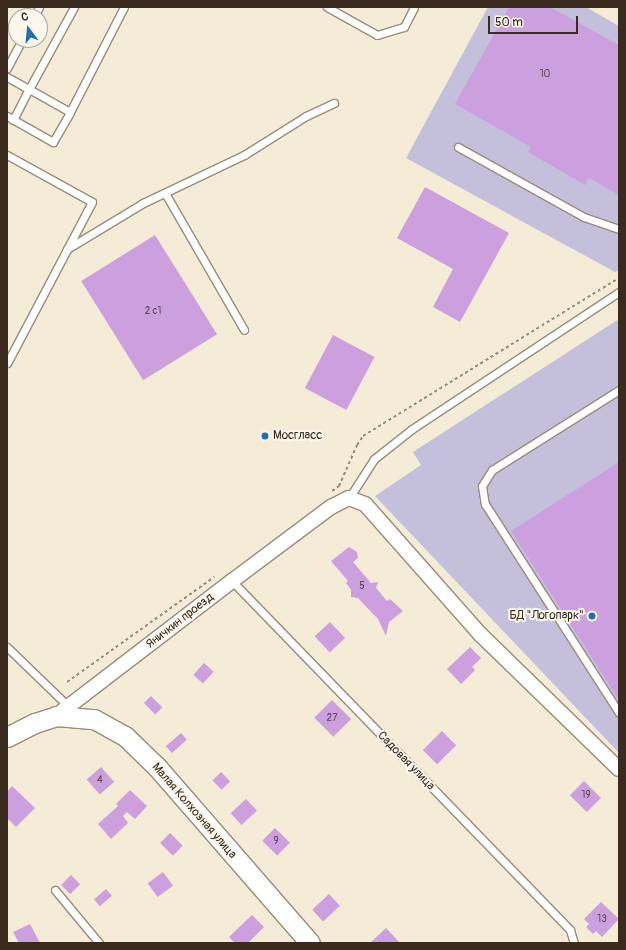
<!DOCTYPE html>
<meta charset="utf-8">
<style>
body{margin:0}
#map{position:relative;width:626px;height:950px;overflow:hidden;background:#f4ecd6;font-family:Pangolin,sans-serif}
div>[style]{position:absolute}
[style*='--x']{left:calc(var(--x)*1px);top:calc(var(--y)*1px);width:calc(var(--w)*1px);rotate:calc(var(--a)*1deg)}
.industrial>*{inset:0;background:#c4c0db}
.building>*{inset:0;background:#cc9fdf;transform-origin:0 0}
.path>*{height:2px;margin-top:-1px;transform-origin:0;background:repeating-linear-gradient(90deg,#988b7a 0 3px,transparent 0 6px)}
.roads{filter:drop-shadow(1px 0 #988b7a) drop-shadow(-1px 0 #988b7a) drop-shadow(0 1px #988b7a) drop-shadow(0 -1px #988b7a)}
.lane>*{height:7px;margin:-3.5px;padding:0 3.5px;transform-origin:3.5px;border-radius:3.5px;background:#fff}
.street>*{height:14px;margin:-7px;padding:0 7px;transform-origin:7px;border-radius:7px;background:#fff}
.secondary>*{height:19px;margin:-9.5px;padding:0 9.5px;transform-origin:9.5px;border-radius:9.5px;background:#fff}
.dots>*{width:11px;height:11px;translate:-50% -50%;box-sizing:border-box;border:2px solid #fbf7ec;border-radius:50%}
span{translate:-50% -50%;white-space:nowrap;text-align:center;line-height:1.15;-webkit-text-stroke:4px #fbf7ec;paint-order:stroke}
.number-label{font-size:10px;color:#5f474e}
.number-label span{-webkit-text-stroke-width:0}
.poi-label{font-size:12px;color:#3b2a1e}
.left{translate:0 -50%;text-align:left}
.right{translate:-100% -50%;text-align:right}
.street-label{font-size:12px;color:#3b2a1e}
.frame{position:absolute;inset:0;border:8px solid #3b2a1e;pointer-events:none}
.north{position:absolute;left:8px;top:8px;width:40px;height:40px;box-sizing:border-box;background:#fbf7ec;border:1px solid #aea59a;border-radius:50%;rotate:344deg;font-size:11px;font-weight:700;line-height:16px;text-align:center;color:#3b2a1e}
.north::after{content:'';display:block;margin:auto;width:14px;height:18px;background:#1f6fb2;clip-path:polygon(50% 0,100% 100%,50% 72%,0 100%)}
.scale{position:absolute;left:488px;top:16px;width:90px;height:18px;box-sizing:border-box;border:2px solid #3b2a1e;border-top:0;padding-left:5px;font-size:12px;line-height:14px;white-space:nowrap;color:#3b2a1e;-webkit-text-stroke:3px #fbf7ec;paint-order:stroke}
</style>
<div id="map">
<div class="industrial">
<i style="clip-path:polygon(488px 7px,586px 7px,619px 26px,619px 270px,615px 272px,406px 158px)"></i>
<i style="clip-path:polygon(619px 319px,619px 753px,375px 496px,421px 465px,413px 452px)"></i>
</div>
<div class="building">
<i style="clip-path:polygon(509px 7px,550px 7px,619px 45px,619px 195px,589px 178px,585px 185px,528px 152px,531px 147px,455px 104px)"></i>
<i style="clip-path:polygon(425px 187px,509px 233px,460px 322px,433px 307px,453px 269px,397px 238px)"></i>
<i style="left:155px;top:235px;width:117px;height:87px;rotate:58deg"></i>
<i style="left:333px;top:335px;width:47px;height:60px;rotate:28deg"></i>
<i style="clip-path:polygon(619px 462px,619px 700px,511px 531px)"></i>
<i style="clip-path:polygon(349px 547px,357px 552px,358px 558px,353px 562px,371px 583px,378px 582px,376px 588px,387px 601px,390px 599px,403px 611px,389px 622px,386px 636px,378px 619px,358px 598px,351px 597px,351px 590px,346px 583px,348px 581px,331px 561px)"></i>
<i style="left:330px;top:622px;width:22px;height:21px;rotate:47deg"></i>
<i style="clip-path:polygon(470px 647px,481px 658px,472px 667px,475px 670px,461px 684px,447px 669px)"></i>
<i style="left:204px;top:663px;width:13px;height:16px;rotate:42deg"></i>
<i style="left:151px;top:696px;width:16px;height:10px;rotate:45deg"></i>
<i style="left:332px;top:700px;width:27px;height:25px;rotate:45deg"></i>
<i style="left:442px;top:731px;width:20px;height:27px;rotate:45deg"></i>
<i style="left:181px;top:733px;width:9px;height:20px;rotate:49deg"></i>
<i style="left:101px;top:767px;width:20px;height:19px;rotate:49deg"></i>
<i style="left:221px;top:772px;width:13px;height:12px;rotate:45deg"></i>
<i style="left:584px;top:781px;width:24px;height:20px;rotate:45deg"></i>
<i style="clip-path:polygon(12px 786px,35px 808px,16px 827px,7px 818px,7px 792px)"></i>
<i style="clip-path:polygon(130px 790px,147px 806px,135px 819px,127px 812px,123px 816px,128px 823px,111px 839px,98px 824px,118px 806px,116px 804px)"></i>
<i style="left:246px;top:799px;width:16px;height:21px;rotate:47deg"></i>
<i style="left:275px;top:828px;width:21px;height:18px;rotate:45deg"></i>
<i style="left:170px;top:833px;width:18px;height:14px;rotate:45deg"></i>
<i style="left:163px;top:872px;width:17px;height:19px;rotate:54deg"></i>
<i style="left:71px;top:875px;width:13px;height:14px;rotate:45deg"></i>
<i style="left:106px;top:889px;width:9px;height:16px;rotate:49deg"></i>
<i style="left:329px;top:894px;width:16px;height:23px;rotate:47deg"></i>
<i style="clip-path:polygon(601px 902px,619px 919px,602px 937px,596px 931px,593px 934px,586px 927px,589px 924px,584px 919px)"></i>
<i style="clip-path:polygon(252px 915px,264px 927px,248px 943px,235px 943px,229px 937px)"></i>
<i style="clip-path:polygon(30px 924px,40px 943px,19px 943px,13px 932px)"></i>
<i style="clip-path:polygon(386px 928px,400px 943px,370px 943px)"></i>
</div>
<div class="path">
<i style="--x:7;--y:24;--w:10;--a:29"></i>
<i style="--x:332;--y:491;--w:9;--a:-36"></i>
<i style="--x:339;--y:486;--w:45;--a:-66.3"></i>
<i style="--x:357;--y:445;--w:11;--a:-56"></i>
<i style="--x:363;--y:436;--w:301;--a:-31.7"></i>
<i style="--x:67;--y:682;--w:181;--a:-35.5"></i>
</div>
<div class="roads">
<div class="lane">
<i style="--x:327;--y:7;--w:57;--a:29.2"></i>
<i style="--x:377;--y:35;--w:28;--a:-17"></i>
<i style="--x:404;--y:27;--w:22;--a:-63"></i>
<i style="--x:35;--y:16;--w:10;--a:-66"></i>
<i style="--x:7;--y:68;--w:32;--a:-62"></i>
<i style="--x:7;--y:77;--w:25;--a:29"></i>
<i style="--x:29;--y:89;--w:94;--a:-61.2"></i>
<i style="--x:7;--y:116;--w:53;--a:29.5"></i>
<i style="--x:53;--y:142;--w:34;--a:-60"></i>
<i style="--x:13;--y:120;--w:35;--a:-63"></i>
<i style="--x:29;--y:89;--w:47;--a:29.3"></i>
<i style="--x:70;--y:112;--w:118;--a:-62.8"></i>
<i style="--x:458;--y:147;--w:144;--a:29.1"></i>
<i style="--x:584;--y:217;--w:37;--a:19"></i>
<i style="--x:7;--y:155;--w:97;--a:28.9"></i>
<i style="--x:92;--y:202;--w:182;--a:117.8"></i>
<i style="--x:165;--y:193;--w:158;--a:60"></i>
<i style="--x:67;--y:249;--w:89;--a:-31.2"></i>
<i style="--x:143;--y:203;--w:112;--a:-25.4"></i>
<i style="--x:244;--y:155;--w:73;--a:-32.2"></i>
<i style="--x:306;--y:116;--w:31;--a:-25"></i>
<i style="--x:619;--y:390;--w:150;--a:147.8"></i>
<i style="--x:492;--y:470;--w:19;--a:122"></i>
<i style="--x:482;--y:486;--w:18;--a:81"></i>
<i style="--x:485;--y:504;--w:248;--a:57.3"></i>
<i style="--x:349;--y:498;--w:46;--a:-57.3"></i>
<i style="--x:374;--y:459;--w:48;--a:-38.3"></i>
<i style="--x:412;--y:429;--w:248;--a:-33.5"></i>
<i style="--x:232;--y:581;--w:486;--a:45.9"></i>
<i style="--x:570;--y:930;--w:14;--a:73"></i>
<i style="--x:7;--y:647;--w:86;--a:44.1"></i>
<i style="--x:55;--y:890;--w:69;--a:50.3"></i>
</div>
<div class="street">
<i style="--x:56;--y:716;--w:222;--a:-37.5"></i>
<i style="--x:232;--y:581;--w:124;--a:-36.8"></i>
<i style="--x:331;--y:507;--w:20;--a:-27"></i>
<i style="--x:349;--y:498;--w:17;--a:21"></i>
<i style="--x:365;--y:504;--w:175;--a:48.5"></i>
<i style="--x:481;--y:635;--w:192;--a:44.2"></i>
</div>
<div class="secondary">
<i style="--x:7;--y:737;--w:31;--a:-27"></i>
<i style="--x:35;--y:723;--w:22;--a:-18"></i>
<i style="--x:56;--y:716;--w:38;--a:5"></i>
<i style="--x:94;--y:719;--w:35;--a:29"></i>
<i style="--x:125;--y:736;--w:45;--a:44.1"></i>
<i style="--x:157;--y:767;--w:233;--a:49"></i>
</div>
</div>
<div class="dots">
<i style="left:265px;top:436px;background:#1f6fb2"></i>
<i style="left:592px;top:616px;background:#1f6fb2"></i>
</div>
<div class="number-label">
<span style="left:545px;top:75px">10</span>
<span style="left:153px;top:312px">2 с1</span>
<span style="left:362px;top:587px">5</span>
<span style="left:332px;top:719px">27</span>
<span style="left:100px;top:781px">4</span>
<span style="left:586px;top:796px">19</span>
<span style="left:276px;top:842px">9</span>
<span style="left:602px;top:920px">13</span>
</div>
<div class="poi-label">
<span class="left" style="left:273px;top:436px">Мосгласс</span>
<span class="right" style="left:584px;top:616px">БД "Логопарк"</span>
</div>
<div class="street-label">
<span style="left:180px;top:621px;rotate:-38deg">Яничкин проезд</span>
<span style="left:406px;top:761px;rotate:46deg">Садовая улица</span>
<span style="left:194px;top:811px;rotate:49deg">Малая Колхозная улица</span>
</div>
<div class="frame"></div>
<div class="north">С</div>
<div class="scale">50 m</div>
</div>
